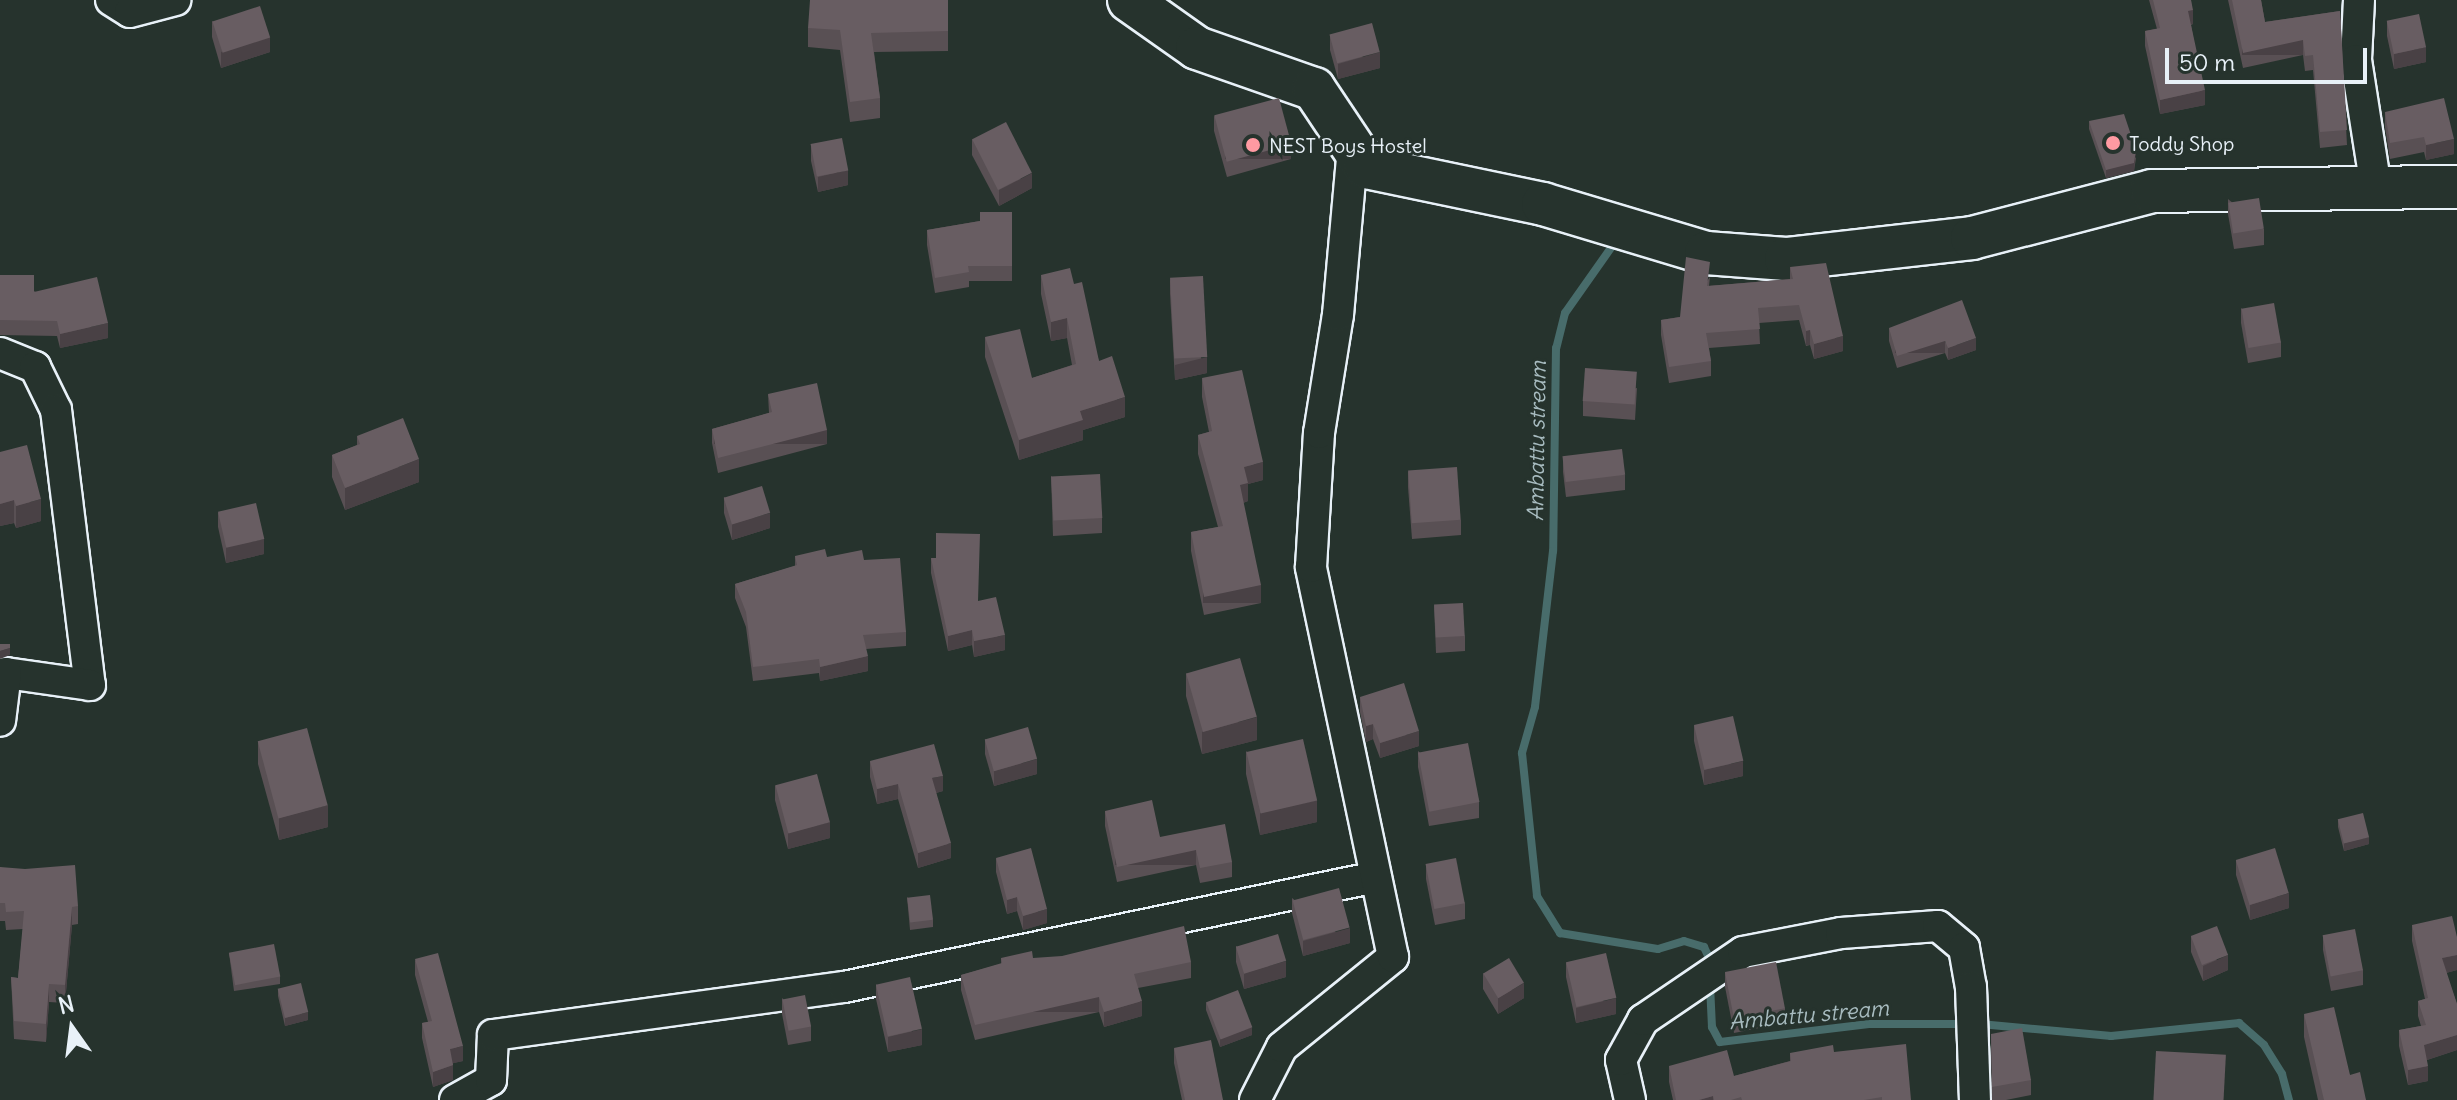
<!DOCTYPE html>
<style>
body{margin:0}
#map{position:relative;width:2457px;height:1100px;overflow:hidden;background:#26332d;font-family:Delius,sans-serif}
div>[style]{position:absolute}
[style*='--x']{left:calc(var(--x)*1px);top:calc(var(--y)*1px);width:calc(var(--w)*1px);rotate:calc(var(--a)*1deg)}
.stream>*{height:8px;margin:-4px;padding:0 4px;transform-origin:4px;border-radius:4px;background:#486c6b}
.roads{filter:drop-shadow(2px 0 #e8f1f8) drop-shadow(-2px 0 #e8f1f8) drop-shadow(0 2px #e8f1f8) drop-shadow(0 -2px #e8f1f8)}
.street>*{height:30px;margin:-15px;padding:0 15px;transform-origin:15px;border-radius:15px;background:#26332d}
.secondary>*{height:42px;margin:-21px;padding:0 21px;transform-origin:21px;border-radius:21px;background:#26332d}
.wall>*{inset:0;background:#595054}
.shaded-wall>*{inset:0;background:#494145;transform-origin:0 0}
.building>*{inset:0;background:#685d62;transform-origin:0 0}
.dots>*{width:22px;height:22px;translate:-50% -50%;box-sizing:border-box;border:4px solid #26332d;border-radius:50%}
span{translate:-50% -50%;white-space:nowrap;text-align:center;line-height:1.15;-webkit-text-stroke:6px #26332d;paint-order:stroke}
.poi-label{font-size:20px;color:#e8f1f8}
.left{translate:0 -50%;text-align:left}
.water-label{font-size:22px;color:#a8bcc0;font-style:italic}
.north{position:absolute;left:32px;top:988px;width:80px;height:80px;-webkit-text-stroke:6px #26332d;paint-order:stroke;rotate:346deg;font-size:22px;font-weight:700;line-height:32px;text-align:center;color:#e8f1f8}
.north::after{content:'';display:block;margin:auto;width:28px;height:36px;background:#e8f1f8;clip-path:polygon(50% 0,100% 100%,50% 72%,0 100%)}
.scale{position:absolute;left:2165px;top:48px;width:202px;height:36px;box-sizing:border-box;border:4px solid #e8f1f8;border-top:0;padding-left:10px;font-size:24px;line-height:28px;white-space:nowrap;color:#e8f1f8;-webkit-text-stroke:6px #26332d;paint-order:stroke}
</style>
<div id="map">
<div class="stream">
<i style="--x:1613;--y:245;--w:83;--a:125.2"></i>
<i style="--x:1565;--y:313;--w:36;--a:104"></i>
<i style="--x:1556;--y:348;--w:203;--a:90.8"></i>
<i style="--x:1553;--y:551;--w:157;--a:96.6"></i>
<i style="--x:1535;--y:707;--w:48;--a:105.8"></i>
<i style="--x:1522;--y:753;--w:144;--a:84"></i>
<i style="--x:1537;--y:896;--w:44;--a:58.1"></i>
<i style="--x:1560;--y:933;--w:99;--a:9.3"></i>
<i style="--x:1658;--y:949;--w:27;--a:-17"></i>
<i style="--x:1684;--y:941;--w:21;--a:17"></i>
<i style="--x:1704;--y:947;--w:19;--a:65"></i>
<i style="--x:1710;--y:985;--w:42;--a:87.3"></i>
<i style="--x:1712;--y:1027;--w:17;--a:62"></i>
<i style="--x:1720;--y:1042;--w:150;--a:-6.9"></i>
<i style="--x:1869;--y:1024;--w:97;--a:0"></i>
<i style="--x:1980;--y:1024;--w:132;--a:5.2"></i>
<i style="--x:2111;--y:1036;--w:129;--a:-5.8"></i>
<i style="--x:2239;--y:1023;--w:33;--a:41"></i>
<i style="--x:2264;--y:1045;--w:34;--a:58"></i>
<i style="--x:2282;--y:1074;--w:27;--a:75"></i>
</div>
<div class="roads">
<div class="street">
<i style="--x:111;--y:0;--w:22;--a:32"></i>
<i style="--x:130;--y:12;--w:47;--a:-14.9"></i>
<i style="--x:2359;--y:0;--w:60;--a:92.9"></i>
<i style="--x:2356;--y:60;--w:129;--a:81.1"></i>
<i style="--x:0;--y:353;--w:38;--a:22"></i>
<i style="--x:35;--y:367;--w:48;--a:64"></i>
<i style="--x:56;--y:410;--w:277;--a:83"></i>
<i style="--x:90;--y:685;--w:85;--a:-171.9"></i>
<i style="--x:6;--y:673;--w:48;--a:97.1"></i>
<i style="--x:455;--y:1100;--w:41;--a:-29.1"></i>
<i style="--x:491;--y:1080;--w:45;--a:-87.5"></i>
<i style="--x:493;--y:1035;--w:354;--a:-7.8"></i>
<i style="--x:844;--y:987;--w:543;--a:-11.68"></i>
<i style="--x:1255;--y:1100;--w:59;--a:-63"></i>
<i style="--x:1282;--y:1047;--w:143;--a:-39"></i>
<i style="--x:1393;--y:957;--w:399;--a:-101.9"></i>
<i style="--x:1311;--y:567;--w:134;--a:-86.6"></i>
<i style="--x:1319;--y:433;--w:120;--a:-80.9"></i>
<i style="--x:1338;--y:315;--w:169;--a:-84.9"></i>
<i style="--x:1630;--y:1100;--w:41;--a:-102.7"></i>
<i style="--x:1621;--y:1060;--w:46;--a:-61.2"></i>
<i style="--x:1643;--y:1020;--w:121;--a:-34.2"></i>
<i style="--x:1743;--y:952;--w:100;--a:-11"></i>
<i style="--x:1841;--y:933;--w:97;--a:-4.1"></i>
<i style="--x:1938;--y:926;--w:34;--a:40"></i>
<i style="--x:1964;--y:948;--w:40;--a:80"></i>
<i style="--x:1971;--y:987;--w:113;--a:88"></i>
</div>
<div class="secondary">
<i style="--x:1129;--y:0;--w:83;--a:35.2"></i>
<i style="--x:1197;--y:48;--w:124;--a:19.3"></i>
<i style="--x:1314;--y:89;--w:94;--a:56.3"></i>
<i style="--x:1366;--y:167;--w:181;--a:11.8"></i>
<i style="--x:1543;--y:204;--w:170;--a:16.7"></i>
<i style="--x:1706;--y:253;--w:80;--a:4.3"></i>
<i style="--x:1786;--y:259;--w:187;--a:-6.4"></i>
<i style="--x:1972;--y:238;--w:186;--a:-14.6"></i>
<i style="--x:2152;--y:191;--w:305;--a:-0.8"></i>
</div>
</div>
<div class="wall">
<i style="clip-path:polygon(948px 0,948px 51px,874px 52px,880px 98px,880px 118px,850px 122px,840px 50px,808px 47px,808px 28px)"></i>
<i style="clip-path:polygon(2149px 0,2191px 0,2193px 24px,2191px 25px,2205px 105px,2160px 114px,2145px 46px,2145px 31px,2157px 29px)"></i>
<i style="clip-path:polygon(2228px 0,2261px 0,2265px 22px,2340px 11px,2347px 145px,2320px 148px,2313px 70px,2305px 71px,2303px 55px,2243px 68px)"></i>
<i style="clip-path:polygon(212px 21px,270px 52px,221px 68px,212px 37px)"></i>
<i style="clip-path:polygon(2387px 21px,2426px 62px,2394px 69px,2387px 36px)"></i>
<i style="clip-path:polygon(1330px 35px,1380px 68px,1338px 79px,1330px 50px)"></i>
<i style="clip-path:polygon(2385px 112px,2454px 154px,2426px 160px,2424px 152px,2390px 159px,2385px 127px)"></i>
<i style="clip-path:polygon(1214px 116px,1291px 159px,1227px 177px,1214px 131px)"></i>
<i style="clip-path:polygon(2089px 121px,2136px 158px,2134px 171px,2106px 178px,2089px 129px)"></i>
<i style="clip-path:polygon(972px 139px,1032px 188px,999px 206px,972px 155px)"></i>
<i style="clip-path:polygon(811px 145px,848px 185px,818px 192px,811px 161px)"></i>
<i style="clip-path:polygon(2228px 199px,2264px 229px,2264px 245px,2234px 249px,2228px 214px)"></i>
<i style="clip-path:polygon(1012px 212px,1012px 281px,969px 281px,969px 287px,935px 293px,927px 245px,927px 230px,980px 221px)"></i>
<i style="clip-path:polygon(1790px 267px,1843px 351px,1814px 359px,1810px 345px,1806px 346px,1799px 320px,1759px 323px,1760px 344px,1709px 348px,1711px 361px,1711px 376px,1669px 383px,1661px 335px,1661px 320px,1680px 317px,1710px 277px,1709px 286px,1790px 279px)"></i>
<i style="clip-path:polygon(0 275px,34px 291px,108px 338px,60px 348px,57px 336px,0 335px)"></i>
<i style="clip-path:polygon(1041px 275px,1074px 284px,1099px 361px,1125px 417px,1083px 430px,1083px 440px,1019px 460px,985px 357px,985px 337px,1032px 378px,1072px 365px,1067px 338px,1051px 341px,1041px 294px)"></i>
<i style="clip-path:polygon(1170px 278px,1207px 373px,1175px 380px,1170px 294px)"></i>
<i style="clip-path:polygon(2241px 308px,2281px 342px,2281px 357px,2248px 363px,2241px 323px)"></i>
<i style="clip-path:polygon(1889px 328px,1976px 350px,1948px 360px,1945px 353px,1897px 368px,1889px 341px)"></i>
<i style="clip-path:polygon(1202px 378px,1263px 480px,1248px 484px,1248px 501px,1243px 503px,1261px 603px,1204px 615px,1191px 551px,1191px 532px,1218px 527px,1198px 454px,1198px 435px,1209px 432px,1202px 397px)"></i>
<i style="clip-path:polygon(1637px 388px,1635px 420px,1583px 416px,1583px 401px)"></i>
<i style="clip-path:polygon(768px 394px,827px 444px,718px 473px,712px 443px,712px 429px,769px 413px)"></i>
<i style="clip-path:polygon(357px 436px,419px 482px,345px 510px,332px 477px,332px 455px,357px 445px)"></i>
<i style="clip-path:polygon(0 452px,41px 521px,16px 528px,14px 523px,0 526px)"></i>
<i style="clip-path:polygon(1563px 457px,1625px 475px,1625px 490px,1566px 497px,1563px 472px)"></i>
<i style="clip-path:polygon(1408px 471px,1461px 520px,1461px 535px,1412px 539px,1408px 487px)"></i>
<i style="clip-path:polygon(1051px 476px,1102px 518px,1102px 533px,1053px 536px)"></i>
<i style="clip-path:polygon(724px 497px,770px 528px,732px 540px,724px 513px)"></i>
<i style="clip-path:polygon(218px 512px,264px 554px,226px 563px,218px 527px)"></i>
<i style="clip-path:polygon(795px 556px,864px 560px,906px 632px,906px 646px,866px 649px,868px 671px,820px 681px,819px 673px,753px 681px,746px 627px,735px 598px,735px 584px,795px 566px)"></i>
<i style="clip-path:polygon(931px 558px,978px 601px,1005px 650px,974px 657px,972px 645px,948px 651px,931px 573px)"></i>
<i style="clip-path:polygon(1434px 605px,1465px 636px,1465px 651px,1436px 653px)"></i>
<i style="clip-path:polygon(1186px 673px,1257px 740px,1202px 754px,1186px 696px)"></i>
<i style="clip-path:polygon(1360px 697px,1419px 746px,1380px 758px,1373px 739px,1366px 742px,1360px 712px)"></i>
<i style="clip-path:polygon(1694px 725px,1743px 776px,1704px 785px,1694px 741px)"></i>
<i style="clip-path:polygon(985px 739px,1037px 774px,994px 786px,985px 754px)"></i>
<i style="clip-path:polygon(258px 741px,328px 827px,279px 840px,258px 764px)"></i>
<i style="clip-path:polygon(1246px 751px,1317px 822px,1260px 835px,1246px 774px)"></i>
<i style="clip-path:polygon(1418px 751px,1479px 802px,1479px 818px,1429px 826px,1418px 767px)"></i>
<i style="clip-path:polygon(870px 761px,943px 791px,936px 793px,951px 858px,918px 868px,898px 799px,877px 804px,870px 777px)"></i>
<i style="clip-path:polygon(775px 785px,830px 838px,788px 849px,775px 800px)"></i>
<i style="clip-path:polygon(1105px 811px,1160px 837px,1232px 862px,1232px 877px,1200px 883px,1196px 865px,1117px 882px,1105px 826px)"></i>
<i style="clip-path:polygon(2338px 820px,2369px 844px,2344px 851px,2338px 827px)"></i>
<i style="clip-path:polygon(996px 858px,1047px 923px,1023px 930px,1017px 911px,1007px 914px,996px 872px)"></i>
<i style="clip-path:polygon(2236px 860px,2289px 908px,2250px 920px,2236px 875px)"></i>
<i style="clip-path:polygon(1426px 864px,1465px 903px,1465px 919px,1435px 925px,1426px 879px)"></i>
<i style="clip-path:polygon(0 867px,78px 906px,78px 924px,72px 925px,65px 1003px,49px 1002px,46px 1042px,14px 1039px,11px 977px,18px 978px,23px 929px,6px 930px,5px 921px,0 921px)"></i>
<i style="clip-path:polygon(907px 897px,933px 920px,933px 927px,910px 930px)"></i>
<i style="clip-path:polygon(1292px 898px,1350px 943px,1303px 956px,1292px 913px)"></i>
<i style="clip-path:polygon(2412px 925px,2457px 937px,2457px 970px,2446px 973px,2457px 1004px,2457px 1050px,2427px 1060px,2428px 1081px,2408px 1085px,2399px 1046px,2399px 1030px,2421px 1026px,2418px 1016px,2418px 1001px,2425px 999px,2412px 941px)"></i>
<i style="clip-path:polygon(2323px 935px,2363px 970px,2363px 985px,2331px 991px,2323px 950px)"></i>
<i style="clip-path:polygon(2191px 936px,2228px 970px,2203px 981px,2191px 952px)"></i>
<i style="clip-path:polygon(1236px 946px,1286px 977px,1244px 989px,1236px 962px)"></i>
<i style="clip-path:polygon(229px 953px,280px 976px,280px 984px,234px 991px)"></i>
<i style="clip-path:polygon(1001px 958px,1191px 962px,1191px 978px,1138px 988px,1142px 1016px,1104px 1027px,1099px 1012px,975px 1040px,961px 990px,961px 975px,1001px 964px)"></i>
<i style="clip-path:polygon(415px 959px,463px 1061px,453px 1063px,453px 1080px,433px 1087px,422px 1038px,422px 1023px,428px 1022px,415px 975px)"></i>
<i style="clip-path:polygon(1566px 962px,1616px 1014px,1576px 1023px,1566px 977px)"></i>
<i style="clip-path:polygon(1725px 972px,1785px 1008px,1785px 1023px,1734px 1033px,1725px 987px)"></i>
<i style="clip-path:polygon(1483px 973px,1524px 998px,1498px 1014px,1483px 989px)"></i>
<i style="clip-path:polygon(876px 984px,922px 1045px,888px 1052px,876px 999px)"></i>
<i style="clip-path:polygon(278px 989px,308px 1020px,285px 1026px,278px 996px)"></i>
<i style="clip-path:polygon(782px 998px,811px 1026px,811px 1041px,788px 1045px,782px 1014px)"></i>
<i style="clip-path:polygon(1206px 1002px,1252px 1035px,1220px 1047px,1206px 1010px)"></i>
<i style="clip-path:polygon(2304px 1014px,2350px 1075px,2366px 1100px,2318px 1100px,2304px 1037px)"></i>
<i style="clip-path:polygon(1991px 1034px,2031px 1080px,2031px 1095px,2006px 1100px,1992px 1100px)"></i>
<i style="clip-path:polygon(1174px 1048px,1223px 1100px,1182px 1100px,1174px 1063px)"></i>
<i style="clip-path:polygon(1834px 1052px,1911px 1100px,1673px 1100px,1669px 1082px,1669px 1066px,1734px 1076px,1790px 1061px,1790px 1053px)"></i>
</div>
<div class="shaded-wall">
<i style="left:2193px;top:10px;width:14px;height:5px;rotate:90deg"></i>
<i style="clip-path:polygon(270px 37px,270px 52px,221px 68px,221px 52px)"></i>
<i style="left:2303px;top:40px;width:15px;height:61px;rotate:90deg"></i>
<i style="clip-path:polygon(2426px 47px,2426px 62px,2394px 69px,2394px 54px)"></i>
<i style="clip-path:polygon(1380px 52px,1380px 68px,1338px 79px,1338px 64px)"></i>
<i style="clip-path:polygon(2205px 90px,2205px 105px,2160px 114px,2160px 100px)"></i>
<i style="clip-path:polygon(2454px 139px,2454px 154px,2426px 160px,2426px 145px)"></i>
<i style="left:1291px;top:144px;width:15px;height:66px;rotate:90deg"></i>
<i style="clip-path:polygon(2136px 150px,2134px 171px,2106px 178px,2106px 170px)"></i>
<i style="clip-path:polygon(848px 170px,848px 185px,818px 192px,818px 177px)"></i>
<i style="clip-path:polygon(1032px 173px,1032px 188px,999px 206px,999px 190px)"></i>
<i style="clip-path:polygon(1067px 318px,1067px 338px,1051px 341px,1051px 322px)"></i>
<i style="clip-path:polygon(108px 323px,108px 338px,60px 348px,60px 334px)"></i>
<i style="left:1810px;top:330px;width:15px;height:4px;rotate:90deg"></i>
<i style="clip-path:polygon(1843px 336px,1843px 351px,1814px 359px,1814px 344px)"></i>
<i style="clip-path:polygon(1976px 338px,1976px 350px,1948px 360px,1948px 348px)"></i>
<i style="left:1945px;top:341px;width:12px;height:50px;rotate:90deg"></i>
<i style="clip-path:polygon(1207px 357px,1207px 373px,1175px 380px,1175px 365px)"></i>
<i style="clip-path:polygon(1125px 397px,1125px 417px,1083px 430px,1083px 440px,1019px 460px,1019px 440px,1080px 411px)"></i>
<i style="left:827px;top:430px;width:14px;height:113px;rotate:90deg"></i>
<i style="clip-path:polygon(419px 459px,419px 482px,345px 510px,345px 488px)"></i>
<i style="clip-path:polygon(1263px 462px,1263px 480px,1248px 484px,1248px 501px,1240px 504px,1240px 485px,1244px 467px)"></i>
<i style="clip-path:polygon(41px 499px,41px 521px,16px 528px,16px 506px)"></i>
<i style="clip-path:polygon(14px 500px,14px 523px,0 526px,0 504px)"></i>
<i style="clip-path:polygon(770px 513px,770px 528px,732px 540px,732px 524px)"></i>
<i style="clip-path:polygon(264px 539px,264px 554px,226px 563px,226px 547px)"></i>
<i style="left:1261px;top:585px;width:18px;height:58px;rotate:90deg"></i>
<i style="clip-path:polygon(972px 630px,972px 645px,948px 651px,948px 636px)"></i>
<i style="clip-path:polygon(1005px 635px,1005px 650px,974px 657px,974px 641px)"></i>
<i style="clip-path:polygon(10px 648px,10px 655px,0 659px,0 651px)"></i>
<i style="clip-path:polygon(868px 656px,868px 671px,820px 681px,820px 667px)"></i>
<i style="clip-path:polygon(1257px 717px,1257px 740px,1202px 754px,1202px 732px)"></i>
<i style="clip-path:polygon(1373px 724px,1373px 739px,1366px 742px,1366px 726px)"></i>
<i style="clip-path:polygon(1419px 731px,1419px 746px,1380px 758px,1380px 743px)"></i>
<i style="clip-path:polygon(1037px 759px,1037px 774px,994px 786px,994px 771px)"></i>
<i style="clip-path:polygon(1743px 761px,1743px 776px,1704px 785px,1704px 770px)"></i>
<i style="clip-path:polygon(943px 776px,943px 791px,932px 794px,932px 778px)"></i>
<i style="clip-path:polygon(898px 784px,898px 799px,877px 804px,877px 789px)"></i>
<i style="clip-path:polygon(1317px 800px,1317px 822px,1260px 835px,1260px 813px)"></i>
<i style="clip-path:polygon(328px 805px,328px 827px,279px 840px,279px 818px)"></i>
<i style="clip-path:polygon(830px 822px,830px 838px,788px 849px,788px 833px)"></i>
<i style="clip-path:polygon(2369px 837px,2369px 844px,2344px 851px,2344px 843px)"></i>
<i style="clip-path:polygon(951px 843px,951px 858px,918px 868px,918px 853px)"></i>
<i style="left:1196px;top:850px;width:15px;height:81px;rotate:90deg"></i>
<i style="clip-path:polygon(2289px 893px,2289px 908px,2250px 920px,2250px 905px)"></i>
<i style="clip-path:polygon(1017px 897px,1017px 911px,1007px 914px,1007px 900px)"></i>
<i style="clip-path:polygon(72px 907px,72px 925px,65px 1003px,65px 985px)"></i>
<i style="clip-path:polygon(1047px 909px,1047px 923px,1023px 930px,1023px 916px)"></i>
<i style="clip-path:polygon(1350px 928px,1350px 943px,1303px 956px,1303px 941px)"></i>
<i style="clip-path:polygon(2228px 955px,2228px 970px,2203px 981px,2203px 966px)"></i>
<i style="clip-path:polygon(2457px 955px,2457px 970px,2442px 974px,2442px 958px)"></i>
<i style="clip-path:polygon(1286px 961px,1286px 977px,1244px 989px,1244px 973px)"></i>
<i style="clip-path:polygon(1524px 983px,1524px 998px,1498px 1014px,1498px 998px)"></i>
<i style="clip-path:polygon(49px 984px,49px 1002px,46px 1042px,46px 1024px)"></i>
<i style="left:1099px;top:997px;width:15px;height:127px;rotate:90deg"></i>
<i style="clip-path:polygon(1616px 998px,1616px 1014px,1576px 1023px,1576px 1008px)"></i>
<i style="clip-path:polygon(1142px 1001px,1142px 1016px,1104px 1027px,1104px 1012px)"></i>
<i style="clip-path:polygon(308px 1012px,308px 1020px,285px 1026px,285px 1018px)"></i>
<i style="clip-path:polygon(1252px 1027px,1252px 1035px,1220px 1047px,1220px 1039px)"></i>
<i style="clip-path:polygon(922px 1029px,922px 1045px,888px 1052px,888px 1037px)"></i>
<i style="clip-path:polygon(2457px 1035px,2457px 1050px,2424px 1061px,2424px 1045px)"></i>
<i style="clip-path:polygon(463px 1046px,463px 1061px,450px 1064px,450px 1049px)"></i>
<i style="clip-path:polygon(453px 1065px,453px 1080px,433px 1087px,433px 1072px)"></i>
<i style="clip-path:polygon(2428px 1066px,2428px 1081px,2408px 1085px,2408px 1070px)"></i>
<i style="clip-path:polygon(1713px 1096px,1713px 1100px,1699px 1100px)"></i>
</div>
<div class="building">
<i style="clip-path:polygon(810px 0,948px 0,948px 31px,871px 33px,880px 98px,850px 102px,840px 30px,808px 28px)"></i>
<i style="clip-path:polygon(2153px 0,2191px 0,2193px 10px,2188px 11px,2205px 90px,2160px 100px,2145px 31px,2160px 28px)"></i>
<i style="clip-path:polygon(2232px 0,2261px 0,2265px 22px,2340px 11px,2347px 130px,2320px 132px,2313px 55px,2305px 56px,2303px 40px,2243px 53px)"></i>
<i style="left:260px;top:6px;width:33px;height:50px;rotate:72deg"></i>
<i style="left:2419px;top:14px;width:34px;height:33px;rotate:78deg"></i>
<i style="left:1372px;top:23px;width:30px;height:44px;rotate:75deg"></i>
<i style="left:1279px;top:98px;width:48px;height:67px;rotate:75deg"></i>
<i style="clip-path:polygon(2444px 98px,2454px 139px,2426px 145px,2424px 137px,2390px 143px,2385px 112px)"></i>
<i style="clip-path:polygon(2124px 114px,2136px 150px,2134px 163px,2106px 170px,2089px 121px)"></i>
<i style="left:1006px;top:122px;width:57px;height:38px;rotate:63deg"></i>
<i style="left:842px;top:138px;width:33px;height:32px;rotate:79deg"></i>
<i style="left:2259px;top:198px;width:31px;height:31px;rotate:81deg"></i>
<i style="clip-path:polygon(980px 212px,1012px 212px,1012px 266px,968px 266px,969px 272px,935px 278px,927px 230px,980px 221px)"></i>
<i style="clip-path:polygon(1686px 257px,1710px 262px,1707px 286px,1793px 279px,1790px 267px,1826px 263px,1843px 336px,1814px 344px,1810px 330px,1806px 331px,1799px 305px,1758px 308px,1760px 329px,1706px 333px,1711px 361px,1669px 367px,1661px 320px,1680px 317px)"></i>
<i style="clip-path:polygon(1070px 268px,1074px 284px,1082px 282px,1099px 361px,1112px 356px,1125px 397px,1080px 411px,1083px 420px,1019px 440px,985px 337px,1020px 329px,1032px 378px,1076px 364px,1067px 318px,1051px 322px,1041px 275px)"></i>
<i style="clip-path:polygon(0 275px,34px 275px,34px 292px,97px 277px,108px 323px,60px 334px,57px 321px,0 320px)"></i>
<i style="left:1203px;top:276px;width:81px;height:33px;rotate:87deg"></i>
<i style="clip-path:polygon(1962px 300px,1976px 338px,1948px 348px,1945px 341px,1897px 356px,1889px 328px)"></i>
<i style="left:2274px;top:303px;width:40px;height:33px;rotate:80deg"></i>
<i style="left:1585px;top:368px;width:52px;height:33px;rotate:4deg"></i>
<i style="clip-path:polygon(1242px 370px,1263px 462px,1244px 467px,1248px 483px,1240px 485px,1261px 585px,1204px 597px,1191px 532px,1223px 526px,1198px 435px,1212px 431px,1202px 378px)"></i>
<i style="clip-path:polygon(817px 383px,827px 430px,718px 458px,712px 429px,772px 412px,768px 394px)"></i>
<i style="clip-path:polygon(403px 418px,419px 459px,345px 488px,332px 455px,360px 444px,357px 436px)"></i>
<i style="clip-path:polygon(27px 445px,41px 499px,16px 506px,14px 500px,0 504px,0 452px)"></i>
<i style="left:1622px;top:449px;width:26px;height:60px;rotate:83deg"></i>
<i style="left:1457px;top:467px;width:53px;height:49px;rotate:86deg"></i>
<i style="left:1100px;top:474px;width:44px;height:49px;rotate:87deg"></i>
<i style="left:762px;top:486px;width:28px;height:40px;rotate:73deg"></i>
<i style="left:256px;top:503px;width:37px;height:39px;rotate:77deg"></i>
<i style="clip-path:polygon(936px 533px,980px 534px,978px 601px,996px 597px,1005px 635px,974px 641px,972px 630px,948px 636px,931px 558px,936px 558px)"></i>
<i style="clip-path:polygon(825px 549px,827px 557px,862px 550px,864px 560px,900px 558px,906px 632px,863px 635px,868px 656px,820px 667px,819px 659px,753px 667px,746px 612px,735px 584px,797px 565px,795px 556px)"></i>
<i style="left:1463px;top:603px;width:33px;height:29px;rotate:87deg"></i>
<i style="clip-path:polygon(0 644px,10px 644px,10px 648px,0 651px)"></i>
<i style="left:1240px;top:658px;width:61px;height:56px;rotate:74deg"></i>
<i style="clip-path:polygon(1404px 683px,1419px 731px,1380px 743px,1373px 724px,1366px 726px,1360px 697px)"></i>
<i style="left:1733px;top:716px;width:46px;height:40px;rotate:77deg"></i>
<i style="left:1028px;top:727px;width:33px;height:45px;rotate:74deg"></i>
<i style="left:307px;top:728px;width:80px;height:51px;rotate:75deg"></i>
<i style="left:1303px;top:739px;width:63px;height:58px;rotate:77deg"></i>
<i style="left:1468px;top:743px;width:60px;height:51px;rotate:79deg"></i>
<i style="clip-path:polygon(934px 744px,943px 776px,932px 778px,951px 843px,918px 853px,898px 784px,877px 789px,870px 761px)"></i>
<i style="left:817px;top:774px;width:50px;height:43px;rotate:75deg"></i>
<i style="clip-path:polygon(1152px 800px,1160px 837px,1225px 824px,1232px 862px,1200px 868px,1196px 850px,1117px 867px,1105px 811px)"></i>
<i style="left:2363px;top:813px;width:25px;height:26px;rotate:76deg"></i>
<i style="clip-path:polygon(1031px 848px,1047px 909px,1023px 916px,1017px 897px,1007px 900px,996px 858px)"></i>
<i style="left:2275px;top:848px;width:47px;height:41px;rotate:73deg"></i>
<i style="left:1456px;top:858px;width:46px;height:31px;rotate:79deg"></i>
<i style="clip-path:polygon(75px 865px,78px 906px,72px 907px,65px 985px,49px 984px,46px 1024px,14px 1021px,11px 977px,18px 978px,24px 911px,6px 912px,5px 903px,0 903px,0 867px,25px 869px)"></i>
<i style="left:1339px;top:888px;width:41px;height:48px;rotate:75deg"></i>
<i style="left:930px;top:895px;width:25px;height:23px;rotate:83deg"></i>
<i style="clip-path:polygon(2452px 916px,2457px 937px,2457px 955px,2442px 958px,2457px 1004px,2457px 1035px,2424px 1045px,2428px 1066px,2408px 1070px,2399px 1030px,2426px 1025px,2418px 1001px,2428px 998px,2412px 925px)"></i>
<i style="clip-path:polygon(1184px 926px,1191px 962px,1134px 974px,1142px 1001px,1104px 1012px,1099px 997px,975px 1025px,961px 975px,1002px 963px,1001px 958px,1032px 951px,1033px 958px,1062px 956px)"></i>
<i style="left:2217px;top:926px;width:31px;height:28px;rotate:69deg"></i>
<i style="left:2355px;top:929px;width:42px;height:33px;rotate:79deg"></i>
<i style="left:1278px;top:934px;width:28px;height:44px;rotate:73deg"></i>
<i style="left:274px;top:944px;width:33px;height:46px;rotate:79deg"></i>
<i style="clip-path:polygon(438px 953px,463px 1046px,450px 1049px,453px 1065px,433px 1072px,422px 1023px,432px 1021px,415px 959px)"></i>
<i style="left:1606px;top:953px;width:46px;height:41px;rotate:77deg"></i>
<i style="left:1509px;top:958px;width:29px;height:30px;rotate:59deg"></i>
<i style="left:1776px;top:962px;width:47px;height:52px;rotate:79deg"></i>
<i style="left:910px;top:977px;width:53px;height:35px;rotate:77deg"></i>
<i style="left:301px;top:983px;width:30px;height:24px;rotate:76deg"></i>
<i style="left:1238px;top:990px;width:40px;height:34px;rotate:69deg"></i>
<i style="left:805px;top:995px;width:32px;height:23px;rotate:79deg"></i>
<i style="clip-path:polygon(2334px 1007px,2350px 1075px,2360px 1072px,2366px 1100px,2324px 1100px,2304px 1014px)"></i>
<i style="clip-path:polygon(2022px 1028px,2031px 1080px,1992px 1087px,1991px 1034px)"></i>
<i style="clip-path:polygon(1211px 1040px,1223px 1100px,1185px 1100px,1174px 1048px)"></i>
<i style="clip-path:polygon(1906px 1044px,1911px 1100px,1882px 1100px,1882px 1097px,1864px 1100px,1742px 1100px,1741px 1097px,1731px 1100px,1714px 1100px,1713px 1096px,1699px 1100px,1676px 1100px,1669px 1066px,1727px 1050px,1734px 1076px,1791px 1061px,1790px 1053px,1833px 1045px,1834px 1052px)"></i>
<i style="left:2156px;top:1051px;width:70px;height:49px;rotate:3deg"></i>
</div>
<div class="dots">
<i style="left:2113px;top:143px;background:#ff9aa2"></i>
<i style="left:1253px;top:145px;background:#ff9aa2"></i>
</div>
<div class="poi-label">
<span class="left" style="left:2129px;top:143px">Toddy Shop</span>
<span class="left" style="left:1269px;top:145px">NEST Boys Hostel</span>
</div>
<div class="water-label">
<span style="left:1537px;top:441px;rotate:-89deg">Ambattu stream</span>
<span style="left:1809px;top:1015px;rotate:-5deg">Ambattu stream</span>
</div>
<div class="north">N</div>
<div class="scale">50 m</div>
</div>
